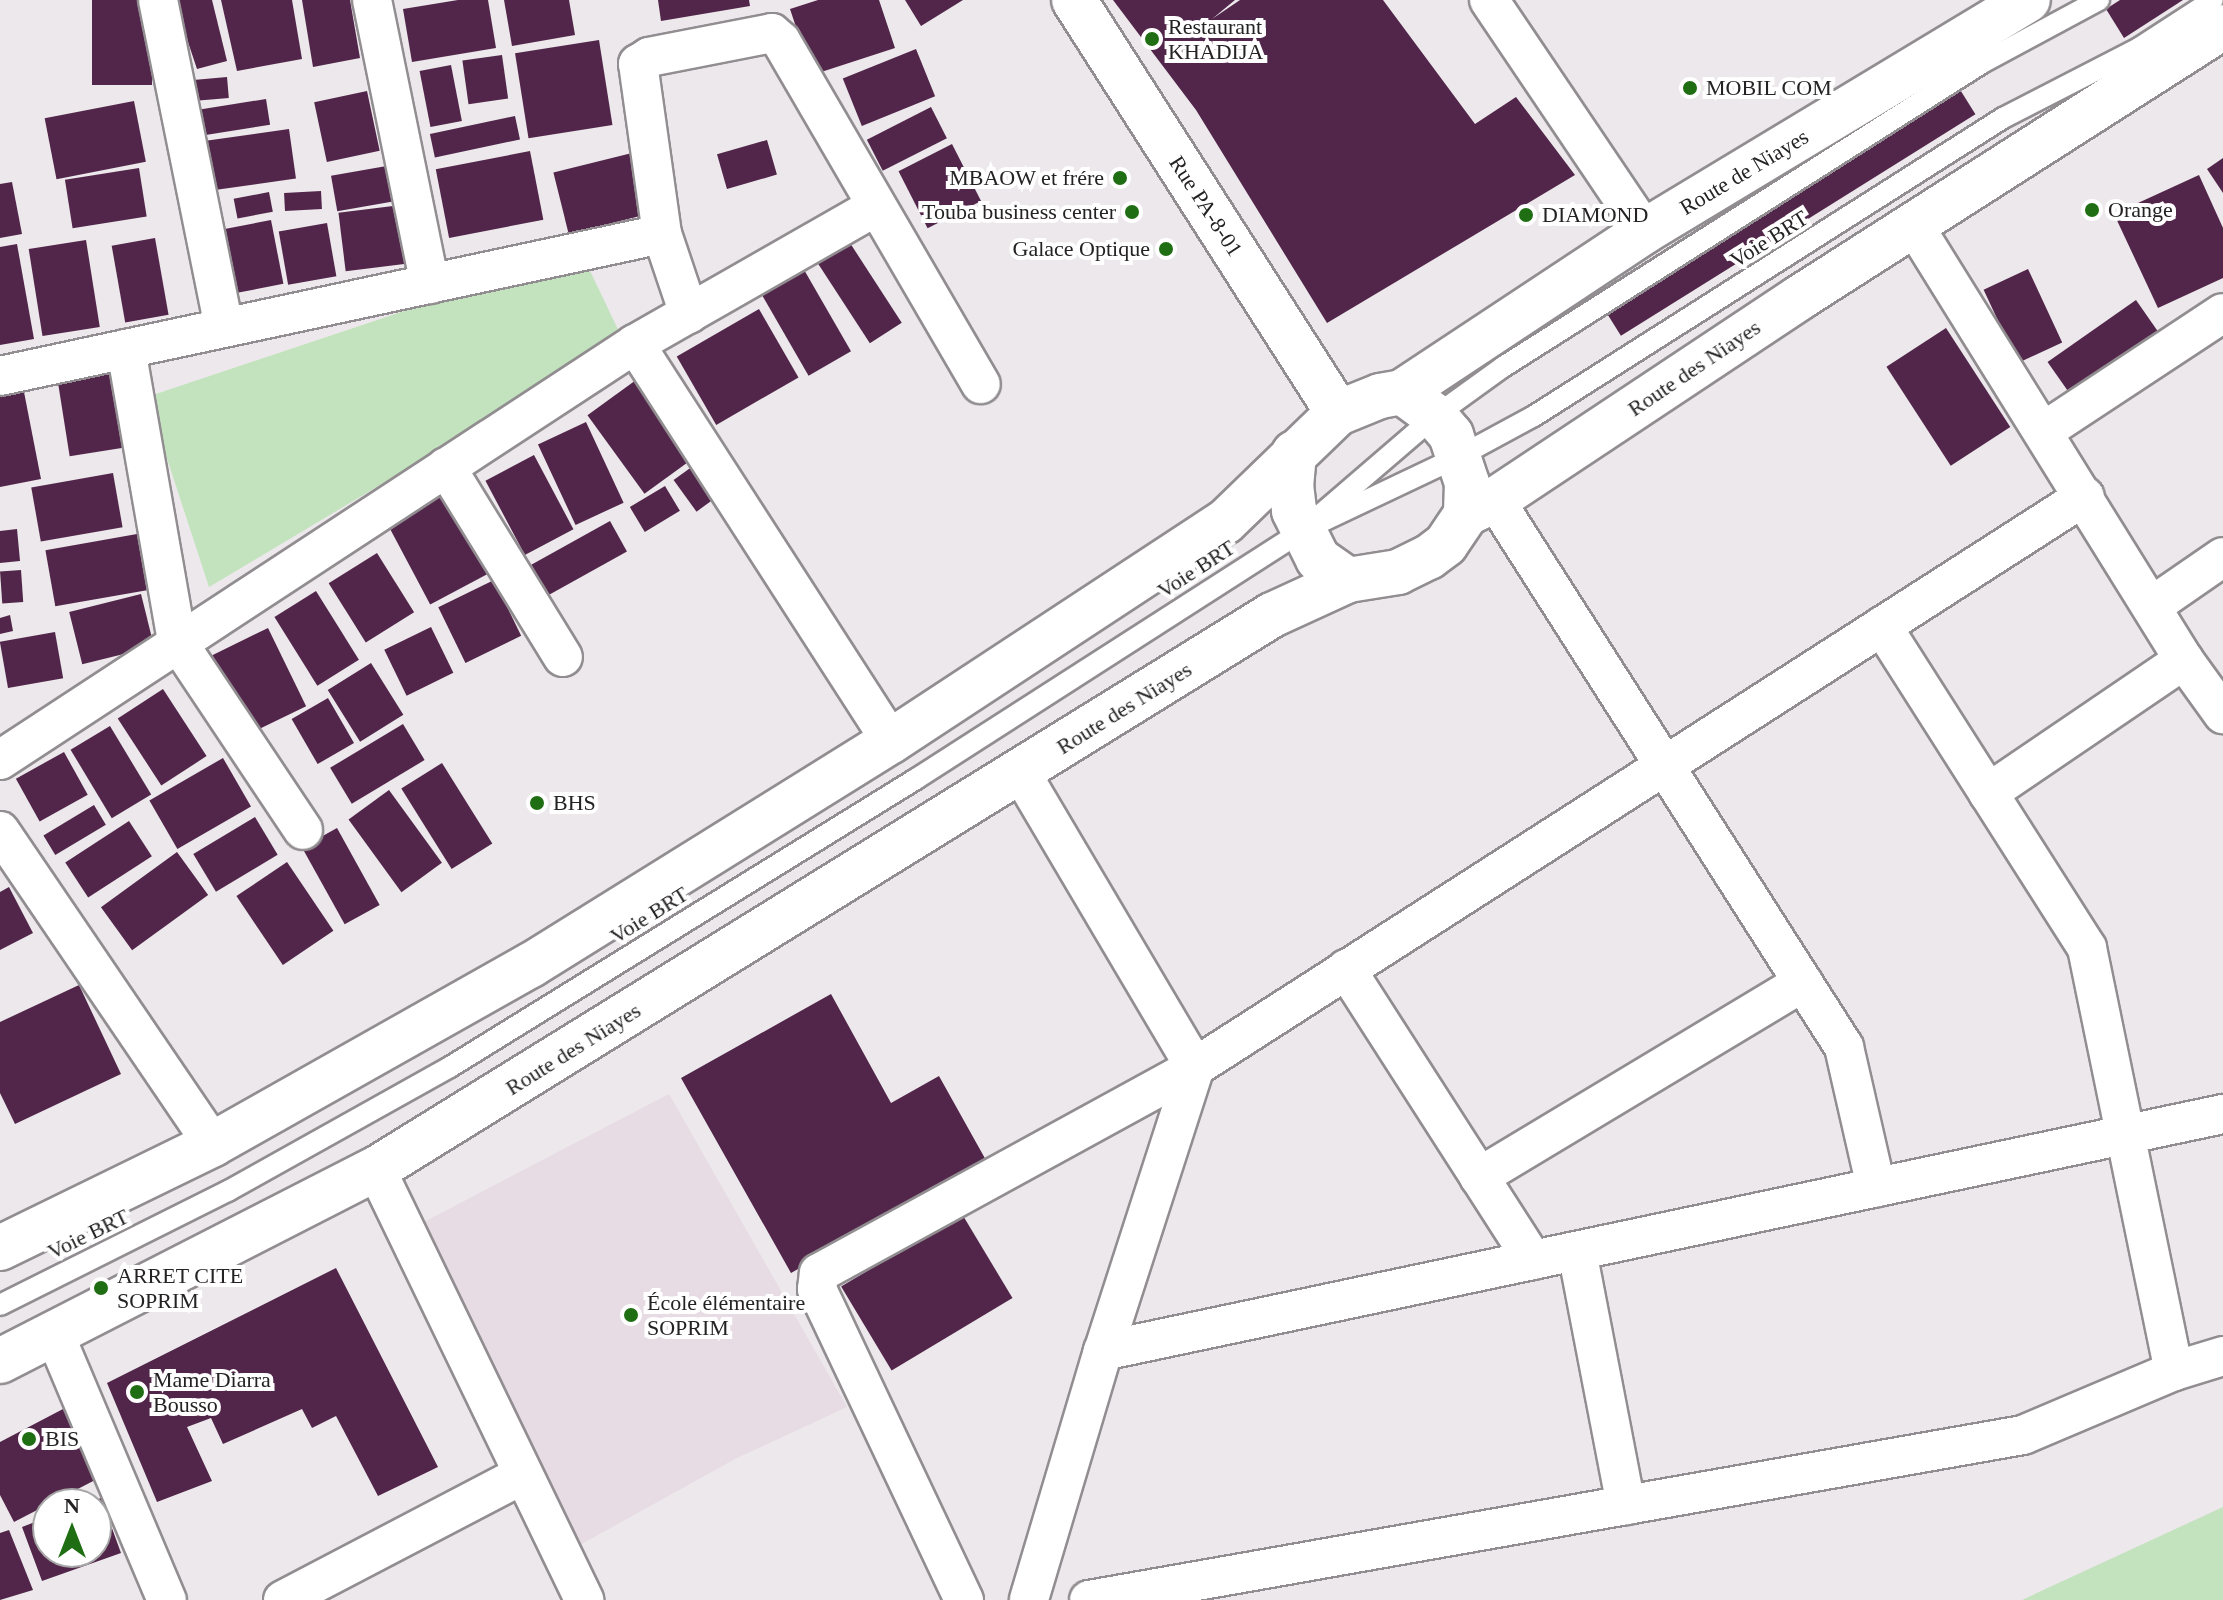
<!DOCTYPE html>
<meta charset="utf-8">
<style>
body{margin:0}
#map{position:relative;width:2223px;height:1600px;overflow:hidden;background:#ece8eb;font-family:Georgia,serif}
div>[style]{position:absolute}
[style*='--x']{left:calc(var(--x)*1px);top:calc(var(--y)*1px);width:calc(var(--w)*1px);rotate:calc(var(--a)*1deg)}
.built>*{inset:0;background:#e7dbe4}
.green>*{inset:0;background:#c3e2be}
.building>*{inset:0;background:#52264a;transform-origin:0 0}
.roads{filter:drop-shadow(2px 0 #918d90) drop-shadow(-2px 0 #918d90) drop-shadow(0 2px #918d90) drop-shadow(0 -2px #918d90)}
.service>*{height:20px;margin:-10px;padding:0 10px;transform-origin:10px;border-radius:10px;background:#fff}
.minor>*{height:38px;margin:-19px;padding:0 19px;transform-origin:19px;border-radius:19px;background:#fff}
.tertiary>*{height:44px;margin:-22px;padding:0 22px;transform-origin:22px;border-radius:22px;background:#fff}
.primary>*{height:44px;margin:-22px;padding:0 22px;transform-origin:22px;border-radius:22px;background:#fff}
.dots>*{width:22px;height:22px;translate:-50% -50%;box-sizing:border-box;border:4px solid #fff;border-radius:50%}
span{translate:-50% -50%;white-space:nowrap;text-align:center;line-height:1.15;-webkit-text-stroke:8px #fff;paint-order:stroke}
.poi-label{font-size:22px;color:#242223}
.left{translate:0 -50%;text-align:left}
.right{translate:-100% -50%;text-align:right}
.street-label{font-size:22px;color:#242223}
.north{position:absolute;left:32px;top:1488px;width:80px;height:80px;box-sizing:border-box;background:#fff;border:2px solid #a7a7a7;border-radius:50%;rotate:0deg;font-size:22px;font-weight:700;line-height:32px;text-align:center;color:#242223}
.north::after{content:'';display:block;margin:auto;width:28px;height:36px;background:#206e13;clip-path:polygon(50% 0,100% 100%,50% 72%,0 100%)}
</style>
<div id="map">
<div class="built">
<i style="clip-path:polygon(669px 1094px,847px 1407px,735px 1459px,578px 1546px,424px 1222px)"></i>
</div>
<div class="green">
<i style="clip-path:polygon(581px 252px,623px 340px,209px 587px,147px 397px)"></i>
<i style="clip-path:polygon(2223px 1507px,2223px 1600px,2022px 1600px)"></i>
</div>
<div class="building">
<i style="left:92px;top:0;width:60px;height:85px"></i>
<i style="clip-path:polygon(174px 0,212px 0,227px 61px,197px 69px)"></i>
<i style="clip-path:polygon(221px 0,292px 0,302px 59px,237px 71px)"></i>
<i style="clip-path:polygon(302px 0,350px 0,360px 58px,313px 67px)"></i>
<i style="clip-path:polygon(458px 0,488px 0,496px 48px,412px 62px,403px 9px)"></i>
<i style="clip-path:polygon(504px 0,569px 0,575px 35px,512px 46px)"></i>
<i style="clip-path:polygon(658px 0,749px 0,750px 6px,661px 21px)"></i>
<i style="clip-path:polygon(818px 0,879px 0,895px 48px,812px 75px,790px 9px)"></i>
<i style="clip-path:polygon(905px 0,963px 0,921px 26px)"></i>
<i style="clip-path:polygon(1113px 0,1235px 0,1212px 19px,1240px 0,1383px 0,1475px 124px,1516px 97px,1575px 175px,1327px 323px,1196px 110px)"></i>
<i style="clip-path:polygon(2120px 0,2183px 0,2124px 38px,2106px 9px)"></i>
<i style="left:599px;top:40px;width:86px;height:85px;rotate:81deg"></i>
<i style="left:916px;top:49px;width:51px;height:79px;rotate:68deg"></i>
<i style="left:502px;top:55px;width:44px;height:40px;rotate:82deg"></i>
<i style="left:451px;top:65px;width:57px;height:32px;rotate:79deg"></i>
<i style="left:227px;top:77px;width:21px;height:45px;rotate:85deg"></i>
<i style="left:1959px;top:88px;width:31px;height:418px;rotate:58deg"></i>
<i style="left:367px;top:91px;width:61px;height:54px;rotate:78deg"></i>
<i style="left:266px;top:99px;width:26px;height:78px;rotate:81deg"></i>
<i style="left:134px;top:101px;width:62px;height:91px;rotate:79deg"></i>
<i style="left:931px;top:107px;width:35px;height:72px;rotate:63deg"></i>
<i style="left:515px;top:116px;width:24px;height:87px;rotate:78deg"></i>
<i style="left:289px;top:129px;width:50px;height:91px;rotate:82deg"></i>
<i style="left:767px;top:140px;width:36px;height:52px;rotate:74deg"></i>
<i style="left:952px;top:144px;width:64px;height:60px;rotate:63deg"></i>
<i style="left:530px;top:151px;width:70px;height:96px;rotate:79deg"></i>
<i style="left:632px;top:153px;width:63px;height:81px;rotate:76deg"></i>
<i style="clip-path:polygon(2223px 158px,2223px 193px,2207px 169px)"></i>
<i style="left:398px;top:164px;width:36px;height:68px;rotate:80deg"></i>
<i style="left:139px;top:168px;width:49px;height:75px;rotate:81deg"></i>
<i style="clip-path:polygon(2199px 175px,2223px 228px,2223px 278px,2158px 308px,2114px 214px)"></i>
<i style="clip-path:polygon(12px 182px,22px 234px,0 238px,0 184px)"></i>
<i style="left:321px;top:191px;width:18px;height:37px;rotate:87deg"></i>
<i style="left:269px;top:192px;width:20px;height:36px;rotate:79deg"></i>
<i style="left:401px;top:205px;width:59px;height:63px;rotate:83deg"></i>
<i style="left:271px;top:220px;width:65px;height:55px;rotate:79deg"></i>
<i style="left:327px;top:223px;width:54px;height:49px;rotate:80deg"></i>
<i style="left:155px;top:238px;width:78px;height:44px;rotate:80deg"></i>
<i style="left:86px;top:240px;width:88px;height:58px;rotate:81deg"></i>
<i style="left:850px;top:243px;width:95px;height:38px;rotate:57deg"></i>
<i style="clip-path:polygon(17px 244px,34px 339px,0 345px,0 247px)"></i>
<i style="left:803px;top:268px;width:96px;height:49px;rotate:60deg"></i>
<i style="left:2028px;top:269px;width:81px;height:49px;rotate:65deg"></i>
<i style="left:2136px;top:300px;width:38px;height:108px;rotate:55deg"></i>
<i style="left:759px;top:309px;width:79px;height:95px;rotate:60deg"></i>
<i style="left:1946px;top:328px;width:118px;height:71px;rotate:57deg"></i>
<i style="left:114px;top:359px;width:89px;height:59px;rotate:81deg"></i>
<i style="left:636px;top:380px;width:97px;height:60px;rotate:54deg"></i>
<i style="clip-path:polygon(24px 392px,41px 479px,0 487px,0 396px)"></i>
<i style="left:586px;top:422px;width:89px;height:53px;rotate:65deg"></i>
<i style="left:534px;top:455px;width:84px;height:55px;rotate:62deg"></i>
<i style="left:693px;top:466px;width:39px;height:24px;rotate:54deg"></i>
<i style="left:113px;top:473px;width:55px;height:83px;rotate:80deg"></i>
<i style="left:665px;top:486px;width:29px;height:41px;rotate:59deg"></i>
<i style="left:443px;top:490px;width:95px;height:65px;rotate:62deg"></i>
<i style="left:610px;top:521px;width:35px;height:90px;rotate:61deg"></i>
<i style="clip-path:polygon(17px 529px,20px 561px,0 563px,0 531px)"></i>
<i style="left:137px;top:534px;width:57px;height:93px;rotate:80deg"></i>
<i style="left:377px;top:553px;width:70px;height:57px;rotate:58deg"></i>
<i style="left:21px;top:570px;width:32px;height:21px;rotate:86deg"></i>
<i style="left:494px;top:580px;width:62px;height:62px;rotate:64deg"></i>
<i style="left:316px;top:591px;width:81px;height:49px;rotate:58deg"></i>
<i style="left:141px;top:594px;width:54px;height:74px;rotate:76deg"></i>
<i style="clip-path:polygon(10px 615px,13px 631px,0 634px,0 618px)"></i>
<i style="left:431px;top:627px;width:51px;height:52px;rotate:64deg"></i>
<i style="left:268px;top:628px;width:87px;height:62px;rotate:64deg"></i>
<i style="left:55px;top:632px;width:47px;height:56px;rotate:80deg"></i>
<i style="left:371px;top:663px;width:61px;height:51px;rotate:58deg"></i>
<i style="left:163px;top:689px;width:80px;height:54px;rotate:57deg"></i>
<i style="left:328px;top:698px;width:52px;height:42px;rotate:60deg"></i>
<i style="left:403px;top:724px;width:42px;height:85px;rotate:59deg"></i>
<i style="left:110px;top:726px;width:80px;height:46px;rotate:59deg"></i>
<i style="left:64px;top:752px;width:49px;height:55px;rotate:61deg"></i>
<i style="left:223px;top:758px;width:56px;height:85px;rotate:60deg"></i>
<i style="left:442px;top:763px;width:95px;height:48px;rotate:58deg"></i>
<i style="left:389px;top:790px;width:90px;height:50px;rotate:54deg"></i>
<i style="left:94px;top:805px;width:23px;height:59px;rotate:59deg"></i>
<i style="left:255px;top:817px;width:44px;height:72px;rotate:59deg"></i>
<i style="left:129px;top:821px;width:42px;height:76px;rotate:57deg"></i>
<i style="left:337px;top:828px;width:88px;height:40px;rotate:61deg"></i>
<i style="left:177px;top:852px;width:53px;height:94px;rotate:54deg"></i>
<i style="left:287px;top:862px;width:83px;height:61px;rotate:56deg"></i>
<i style="clip-path:polygon(9px 887px,33px 933px,0 950px,0 892px)"></i>
<i style="clip-path:polygon(79px 985px,121px 1074px,15px 1124px,0 1093px,0 1022px)"></i>
<i style="clip-path:polygon(831px 994px,891px 1103px,939px 1076px,987px 1162px,791px 1273px,681px 1078px)"></i>
<i style="left:962px;top:1214px;width:98px;height:141px;rotate:59deg"></i>
<i style="clip-path:polygon(336px 1268px,438px 1467px,378px 1496px,336px 1416px,312px 1428px,302px 1409px,223px 1444px,211px 1418px,187px 1427px,212px 1481px,157px 1502px,107px 1383px)"></i>
<i style="clip-path:polygon(63px 1409px,99px 1478px,14px 1522px,0 1495px,0 1442px)"></i>
<i style="clip-path:polygon(101px 1498px,121px 1553px,42px 1581px,22px 1527px,48px 1517px,48px 1552px,96px 1552px,96px 1504px,85px 1504px)"></i>
<i style="clip-path:polygon(9px 1530px,33px 1590px,0 1600px,0 1533px)"></i>
</div>
<div class="roads">
<div class="service">
<i style="--x:1320;--y:515;--w:152;--a:-40.7"></i>
<i style="--x:1435;--y:416;--w:84;--a:-35.8"></i>
<i style="--x:1503;--y:367;--w:567;--a:-32.4"></i>
<i style="--x:1982;--y:63;--w:133;--a:-28.3"></i>
<i style="--x:0;--y:1305;--w:255;--a:-26.6"></i>
<i style="--x:228;--y:1191;--w:254;--a:-29.2"></i>
<i style="--x:450;--y:1067;--w:548;--a:-31.72"></i>
<i style="--x:916;--y:779;--w:459;--a:-32.7"></i>
<i style="--x:1302;--y:531;--w:175;--a:-25.4"></i>
<i style="--x:1460;--y:456;--w:84;--a:-28.4"></i>
<i style="--x:1534;--y:416;--w:556;--a:-32.43"></i>
<i style="--x:2003;--y:118;--w:153;--a:-27.2"></i>
<i style="--x:2139;--y:48;--w:88;--a:-33"></i>
</div>
<div class="minor">
<i style="--x:158;--y:0;--w:334;--a:78.6"></i>
<i style="--x:372;--y:0;--w:290;--a:78.5"></i>
<i style="--x:1489;--y:0;--w:279;--a:56"></i>
<i style="--x:1913;--y:224;--w:513;--a:58.14"></i>
<i style="--x:2184;--y:660;--w:67;--a:54.2"></i>
<i style="--x:689;--y:314;--w:84;--a:-108.6"></i>
<i style="--x:662;--y:234;--w:172;--a:-98"></i>
<i style="--x:638;--y:64;--w:13;--a:-32"></i>
<i style="--x:649;--y:57;--w:125;--a:-11"></i>
<i style="--x:772;--y:33;--w:12;--a:42"></i>
<i style="--x:781;--y:41;--w:397;--a:59.8"></i>
<i style="--x:635;--y:344;--w:472;--a:57.2"></i>
<i style="--x:126;--y:349;--w:296;--a:80.1"></i>
<i style="--x:177;--y:641;--w:227;--a:56.3"></i>
<i style="--x:0;--y:376;--w:677;--a:-12.11"></i>
<i style="--x:2044;--y:431;--w:214;--a:-33.4"></i>
<i style="--x:446;--y:467;--w:223;--a:58.4"></i>
<i style="--x:1495;--y:500;--w:649;--a:57.46"></i>
<i style="--x:1844;--y:1047;--w:144;--a:77.1"></i>
<i style="--x:2152;--y:606;--w:86;--a:-34.6"></i>
<i style="--x:1882;--y:626;--w:382;--a:57.5"></i>
<i style="--x:2087;--y:948;--w:432;--a:78.4"></i>
<i style="--x:0;--y:760;--w:759;--a:-33.23"></i>
<i style="--x:635;--y:344;--w:276;--a:-29.7"></i>
<i style="--x:1021;--y:773;--w:342;--a:59.4"></i>
<i style="--x:1195;--y:1067;--w:299;--a:107.9"></i>
<i style="--x:1103;--y:1351;--w:260;--a:106.6"></i>
<i style="--x:1988;--y:793;--w:237;--a:-34.2"></i>
<i style="--x:0;--y:831;--w:379;--a:55.8"></i>
<i style="--x:1346;--y:969;--w:346;--a:57.3"></i>
<i style="--x:376;--y:1169;--w:479;--a:64.2"></i>
<i style="--x:1479;--y:1177;--w:378;--a:-31"></i>
<i style="--x:1577;--y:1251;--w:259;--a:79.1"></i>
<i style="--x:54;--y:1333;--w:290;--a:67.1"></i>
<i style="--x:1103;--y:1351;--w:1145;--a:-11.95"></i>
<i style="--x:283;--y:1600;--w:270;--a:-27.6"></i>
<i style="--x:964;--y:1600;--w:344;--a:-115.3"></i>
<i style="--x:817;--y:1289;--w:16;--a:-83"></i>
<i style="--x:819;--y:1273;--w:429;--a:-28.7"></i>
<i style="--x:1195;--y:1067;--w:1057;--a:-32.68"></i>
<i style="--x:1089;--y:1600;--w:948;--a:-10.02"></i>
<i style="--x:2023;--y:1435;--w:164;--a:-23"></i>
<i style="--x:2174;--y:1371;--w:51;--a:-17"></i>
</div>
<div class="tertiary">
<i style="--x:1074;--y:0;--w:490;--a:57.4"></i>
</div>
<div class="primary">
<i style="--x:1402;--y:392;--w:41;--a:36"></i>
<i style="--x:1435;--y:416;--w:25;--a:50"></i>
<i style="--x:1451;--y:435;--w:51;--a:71.6"></i>
<i style="--x:1467;--y:483;--w:31;--a:92"></i>
<i style="--x:1294;--y:453;--w:32;--a:95"></i>
<i style="--x:1291;--y:485;--w:26;--a:83"></i>
<i style="--x:1294;--y:511;--w:54;--a:63.4"></i>
<i style="--x:1318;--y:559;--w:37;--a:35"></i>
<i style="--x:0;--y:1248;--w:237;--a:-26"></i>
<i style="--x:213;--y:1144;--w:365;--a:-29.4"></i>
<i style="--x:531;--y:965;--w:424;--a:-31.9"></i>
<i style="--x:891;--y:741;--w:399;--a:-33.3"></i>
<i style="--x:1225;--y:522;--w:157;--a:-44"></i>
<i style="--x:1338;--y:413;--w:45;--a:-22"></i>
<i style="--x:1380;--y:396;--w:22;--a:-10"></i>
<i style="--x:1402;--y:392;--w:291;--a:-33.5"></i>
<i style="--x:1645;--y:231;--w:447;--a:-31.1"></i>
<i style="--x:0;--y:1361;--w:422;--a:-27.1"></i>
<i style="--x:376;--y:1169;--w:1053;--a:-31.73"></i>
<i style="--x:1272;--y:615;--w:84;--a:-24.7"></i>
<i style="--x:1348;--y:580;--w:51;--a:-9.1"></i>
<i style="--x:1398;--y:572;--w:34;--a:-26"></i>
<i style="--x:1429;--y:557;--w:21;--a:-37"></i>
<i style="--x:1446;--y:544;--w:36;--a:-56"></i>
<i style="--x:1466;--y:514;--w:32;--a:-26"></i>
<i style="--x:1495;--y:500;--w:365;--a:-33.6"></i>
<i style="--x:1799;--y:298;--w:503;--a:-32.58"></i>
</div>
</div>
<div class="dots">
<i style="left:1152px;top:39px;background:#206e13"></i>
<i style="left:1690px;top:88px;background:#206e13"></i>
<i style="left:1120px;top:178px;background:#206e13"></i>
<i style="left:2092px;top:210px;background:#206e13"></i>
<i style="left:1132px;top:212px;background:#206e13"></i>
<i style="left:1526px;top:215px;background:#206e13"></i>
<i style="left:1166px;top:249px;background:#206e13"></i>
<i style="left:537px;top:803px;background:#206e13"></i>
<i style="left:101px;top:1288px;background:#206e13"></i>
<i style="left:631px;top:1315px;background:#206e13"></i>
<i style="left:137px;top:1392px;background:#206e13"></i>
<i style="left:29px;top:1439px;background:#206e13"></i>
</div>
<div class="poi-label">
<span class="left" style="left:1168px;top:39px">Restaurant<br>KHADIJA</span>
<span class="left" style="left:1706px;top:88px">MOBIL COM</span>
<span class="right" style="left:1104px;top:178px">MBAOW et frére</span>
<span class="left" style="left:2108px;top:210px">Orange</span>
<span class="right" style="left:1116px;top:212px">Touba business center</span>
<span class="left" style="left:1542px;top:215px">DIAMOND</span>
<span class="right" style="left:1150px;top:249px">Galace Optique</span>
<span class="left" style="left:553px;top:803px">BHS</span>
<span class="left" style="left:117px;top:1288px">ARRET CITE<br>SOPRIM</span>
<span class="left" style="left:647px;top:1315px">École élémentaire<br>SOPRIM</span>
<span class="left" style="left:153px;top:1392px">Mame Diarra<br>Bousso</span>
<span class="left" style="left:45px;top:1439px">BIS</span>
</div>
<div class="street-label">
<span style="left:1744px;top:172px;rotate:-31deg">Route de Niayes</span>
<span style="left:1206px;top:206px;rotate:57deg">Rue PA-8-01</span>
<span style="left:1769px;top:239px;rotate:-32deg">Voie BRT</span>
<span style="left:1694px;top:368px;rotate:-34deg">Route des Niayes</span>
<span style="left:1196px;top:569px;rotate:-33deg">Voie BRT</span>
<span style="left:1124px;top:708px;rotate:-32deg">Route des Niayes</span>
<span style="left:649px;top:915px;rotate:-32deg">Voie BRT</span>
<span style="left:573px;top:1049px;rotate:-32deg">Route des Niayes</span>
<span style="left:88px;top:1234px;rotate:-26deg">Voie BRT</span>
</div>
<div class="north">N</div>
</div>
